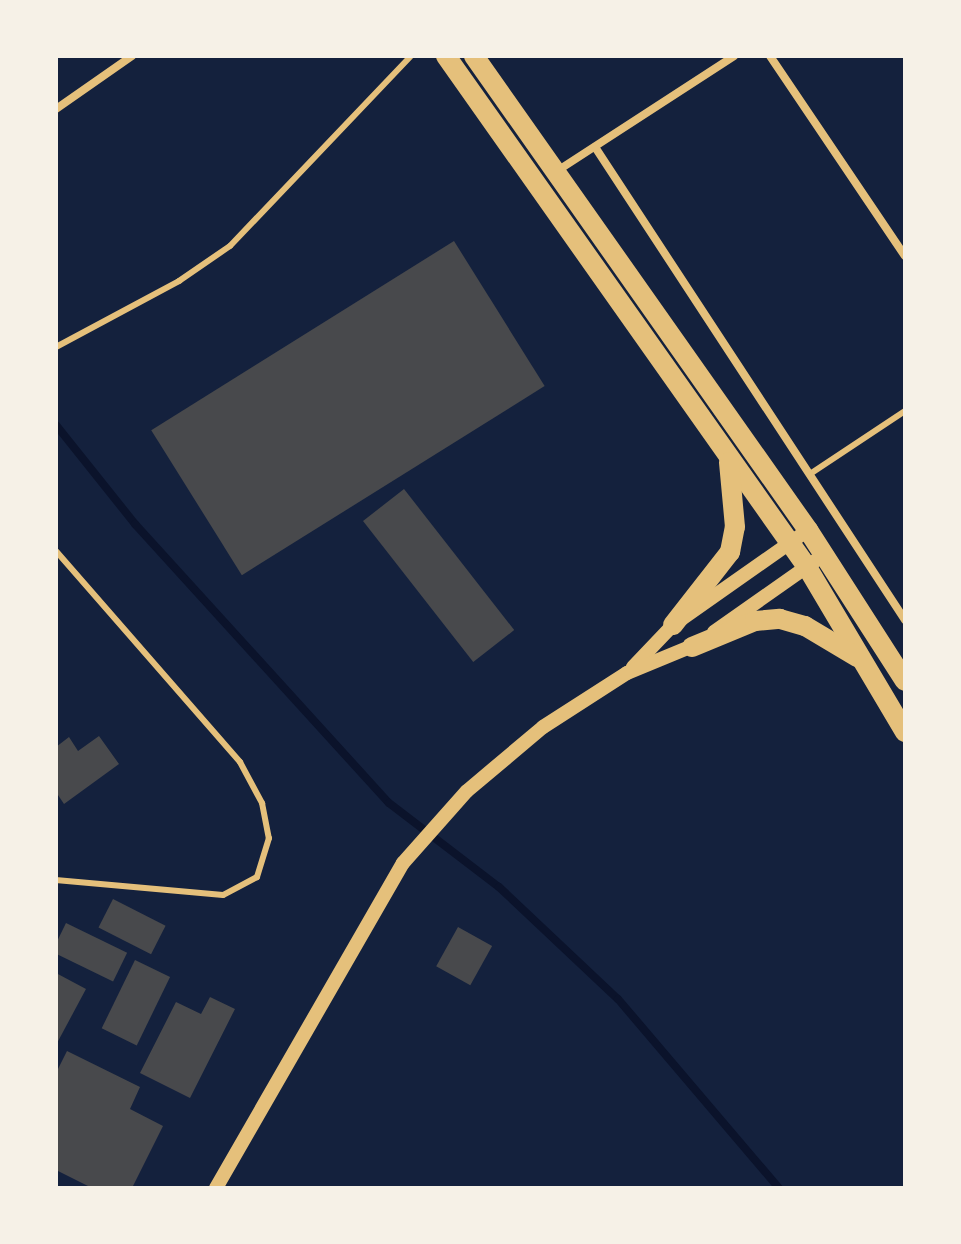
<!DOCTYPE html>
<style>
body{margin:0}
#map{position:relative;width:961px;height:1244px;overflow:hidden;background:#14213d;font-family:"Roboto Condensed",sans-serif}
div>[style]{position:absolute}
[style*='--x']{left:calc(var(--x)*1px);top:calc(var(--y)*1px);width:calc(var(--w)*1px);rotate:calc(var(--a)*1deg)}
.stream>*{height:8px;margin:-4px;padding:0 4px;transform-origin:4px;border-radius:4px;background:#0b132b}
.building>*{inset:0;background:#48494c;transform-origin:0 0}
.service>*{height:6px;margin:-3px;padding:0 3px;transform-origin:3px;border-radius:3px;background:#e5c07b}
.minor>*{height:8px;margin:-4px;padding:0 4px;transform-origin:4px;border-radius:4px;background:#e5c07b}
.tertiary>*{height:14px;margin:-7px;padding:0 7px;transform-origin:7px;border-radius:7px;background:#e5c07b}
.primary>*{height:20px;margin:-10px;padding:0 10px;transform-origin:10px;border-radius:10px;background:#e5c07b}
span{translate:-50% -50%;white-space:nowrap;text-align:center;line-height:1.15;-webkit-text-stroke:6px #f6f1e7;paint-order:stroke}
.frame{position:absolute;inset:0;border:58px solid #f6f1e7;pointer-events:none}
</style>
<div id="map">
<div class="stream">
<i style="--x:56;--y:425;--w:127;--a:51.4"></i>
<i style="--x:135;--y:524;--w:377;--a:47.7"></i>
<i style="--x:389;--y:803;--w:138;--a:37.4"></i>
<i style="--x:499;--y:887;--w:163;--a:43.3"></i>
<i style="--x:618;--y:999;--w:248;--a:49.6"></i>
</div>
<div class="building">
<i style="left:454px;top:241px;width:171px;height:357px;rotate:58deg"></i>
<i style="left:404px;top:489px;width:179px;height:52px;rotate:52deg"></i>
<i style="clip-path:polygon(99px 736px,119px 764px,64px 804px,56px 792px,56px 747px,69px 737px,78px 751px)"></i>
<i style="left:113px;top:899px;width:59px;height:32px;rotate:27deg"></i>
<i style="left:66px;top:923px;width:68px;height:32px;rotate:26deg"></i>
<i style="left:458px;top:927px;width:39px;height:45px;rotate:29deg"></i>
<i style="left:135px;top:960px;width:39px;height:76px;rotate:26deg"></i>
<i style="clip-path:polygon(56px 973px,86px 989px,56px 1045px)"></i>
<i style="clip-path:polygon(210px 997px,235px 1009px,190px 1098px,140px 1073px,176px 1002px,201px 1014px)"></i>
<i style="clip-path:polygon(67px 1051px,140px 1087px,130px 1109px,163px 1126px,132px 1188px,92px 1188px,56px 1170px,56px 1073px)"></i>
</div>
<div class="service">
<i style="--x:56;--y:347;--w:140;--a:-28.2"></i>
<i style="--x:179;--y:281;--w:62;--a:-34.5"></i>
<i style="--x:230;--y:246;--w:262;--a:-46.4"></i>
<i style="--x:810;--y:474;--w:114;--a:-33.6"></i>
<i style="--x:56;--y:551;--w:280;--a:48.9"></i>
<i style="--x:240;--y:762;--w:47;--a:61.8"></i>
<i style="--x:262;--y:803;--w:36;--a:79"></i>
<i style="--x:269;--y:838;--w:41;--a:107.1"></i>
<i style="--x:257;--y:877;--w:38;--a:152"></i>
<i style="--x:223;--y:895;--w:168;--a:-174.9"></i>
</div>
<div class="minor">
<i style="--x:770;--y:56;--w:241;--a:56"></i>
<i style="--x:56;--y:109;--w:93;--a:-34.9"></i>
<i style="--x:595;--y:147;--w:566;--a:56.76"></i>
<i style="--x:557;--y:171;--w:211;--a:-33"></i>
</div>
<div class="tertiary">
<i style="--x:714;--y:632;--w:136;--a:-35.1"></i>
<i style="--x:633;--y:667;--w:58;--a:-46.4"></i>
<i style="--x:673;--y:625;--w:165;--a:-35.1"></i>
<i style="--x:216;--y:1188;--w:375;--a:-60.1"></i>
<i style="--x:403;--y:863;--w:96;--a:-48.4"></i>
<i style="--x:467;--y:791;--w:99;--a:-40.1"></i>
<i style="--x:543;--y:727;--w:100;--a:-32.7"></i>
<i style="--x:627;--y:673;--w:76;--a:-22.5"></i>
</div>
<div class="primary">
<i style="--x:446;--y:56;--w:626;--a:54.76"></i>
<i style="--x:807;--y:567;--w:192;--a:59.3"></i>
<i style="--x:474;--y:56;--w:580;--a:54.83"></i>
<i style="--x:808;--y:530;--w:179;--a:57.3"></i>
<i style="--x:673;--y:625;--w:93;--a:-52"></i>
<i style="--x:730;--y:552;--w:25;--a:-79"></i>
<i style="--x:735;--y:527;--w:65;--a:-95.3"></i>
<i style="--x:692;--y:647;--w:68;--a:-22.4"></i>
<i style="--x:755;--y:621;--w:25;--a:-5"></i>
<i style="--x:780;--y:619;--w:26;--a:16"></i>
<i style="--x:805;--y:626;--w:61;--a:30.8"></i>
</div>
<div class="frame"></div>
</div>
